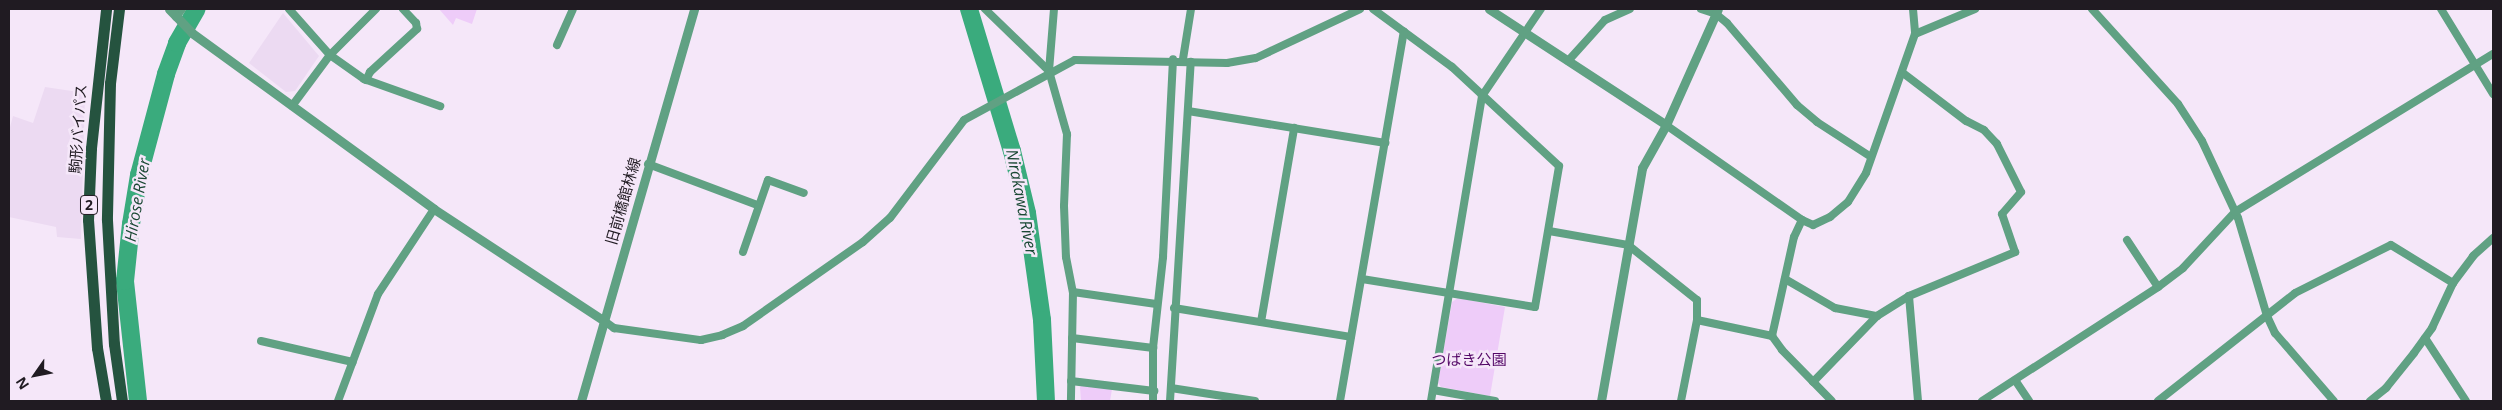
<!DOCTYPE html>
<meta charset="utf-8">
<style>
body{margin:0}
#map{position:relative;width:2502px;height:410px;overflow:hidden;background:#f5e7f9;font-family:"Open Sans","Noto Sans JP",sans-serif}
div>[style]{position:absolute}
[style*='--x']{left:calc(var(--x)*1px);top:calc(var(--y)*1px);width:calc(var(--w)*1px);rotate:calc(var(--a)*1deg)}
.built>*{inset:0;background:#ecdaf2}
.green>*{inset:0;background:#eeccf9}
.river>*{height:18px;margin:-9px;padding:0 9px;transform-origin:9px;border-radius:9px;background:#3aab7d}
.minor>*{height:8px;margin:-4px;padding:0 4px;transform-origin:4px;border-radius:4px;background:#60a183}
.tertiary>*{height:9px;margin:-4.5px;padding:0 4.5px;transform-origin:4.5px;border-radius:4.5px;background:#60a183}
.primary>*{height:11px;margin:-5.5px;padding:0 5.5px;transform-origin:5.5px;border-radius:5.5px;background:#25533f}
span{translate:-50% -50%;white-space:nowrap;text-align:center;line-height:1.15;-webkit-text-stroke:5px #f5e7f9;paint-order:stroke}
.shield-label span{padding:1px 4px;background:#f5e7f9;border:1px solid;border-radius:4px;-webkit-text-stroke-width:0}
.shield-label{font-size:14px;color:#201b22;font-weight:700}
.street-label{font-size:15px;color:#201b22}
.park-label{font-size:15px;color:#540867}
.water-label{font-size:16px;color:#1a4834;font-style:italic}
.frame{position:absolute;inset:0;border:10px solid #201b22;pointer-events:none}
.north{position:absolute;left:10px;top:350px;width:50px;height:50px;-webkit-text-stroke:4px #f5e7f9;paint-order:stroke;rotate:237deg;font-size:14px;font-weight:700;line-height:20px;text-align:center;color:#201b22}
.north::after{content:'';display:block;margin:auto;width:18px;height:22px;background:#201b22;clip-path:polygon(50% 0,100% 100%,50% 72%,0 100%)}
</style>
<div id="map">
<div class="built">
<i style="clip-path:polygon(283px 13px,319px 56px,295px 91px,286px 92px,249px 63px)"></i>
<i style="clip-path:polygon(45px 87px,85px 93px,81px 239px,57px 237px,56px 227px,9px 217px,9px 131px,13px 116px,33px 123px)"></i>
</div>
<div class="green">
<i style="clip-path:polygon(439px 9px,477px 9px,472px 24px,456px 18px,453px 25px)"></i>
<i style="clip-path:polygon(1458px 298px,1505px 307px,1490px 396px,1441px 387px,1438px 383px,1452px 302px)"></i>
<i style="clip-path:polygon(1083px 384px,1112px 389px,1110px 401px,1081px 401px,1080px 387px)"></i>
</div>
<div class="river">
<i style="--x:969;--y:9;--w:148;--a:73.2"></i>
<i style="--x:1012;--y:151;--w:64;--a:76.4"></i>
<i style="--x:1027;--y:213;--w:108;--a:82"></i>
<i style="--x:1042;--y:320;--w:81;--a:87.2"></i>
<i style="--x:138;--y:401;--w:121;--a:-96.2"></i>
<i style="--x:125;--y:281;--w:57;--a:-84"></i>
<i style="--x:131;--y:224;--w:50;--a:-80.7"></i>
<i style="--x:139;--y:175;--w:105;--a:-75"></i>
<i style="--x:166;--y:74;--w:33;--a:-70"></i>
<i style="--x:177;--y:43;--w:39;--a:-60"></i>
</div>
<div class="minor">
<i style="--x:289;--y:9;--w:62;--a:48.3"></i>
<i style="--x:330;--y:55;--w:42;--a:35.2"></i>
<i style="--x:364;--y:79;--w:81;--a:19.6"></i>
<i style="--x:985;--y:9;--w:89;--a:44.1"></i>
<i style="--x:1049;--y:71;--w:66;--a:74.1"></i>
<i style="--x:1067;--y:134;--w:72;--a:92.4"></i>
<i style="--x:1064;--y:206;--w:51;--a:87.8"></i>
<i style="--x:1066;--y:257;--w:36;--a:79"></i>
<i style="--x:1073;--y:292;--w:109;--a:91.1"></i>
<i style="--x:1701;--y:9;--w:16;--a:18"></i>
<i style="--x:1716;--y:14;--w:14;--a:39"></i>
<i style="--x:1727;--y:23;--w:108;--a:49.5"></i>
<i style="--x:1797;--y:105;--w:26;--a:40"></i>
<i style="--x:1817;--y:122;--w:64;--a:32.9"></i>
<i style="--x:1913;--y:9;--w:25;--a:85"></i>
<i style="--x:2092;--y:9;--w:128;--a:47.8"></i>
<i style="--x:2178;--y:104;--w:44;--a:57"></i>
<i style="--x:2202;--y:141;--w:85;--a:64.9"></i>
<i style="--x:2238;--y:218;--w:102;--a:73.5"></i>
<i style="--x:2267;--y:316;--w:19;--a:65"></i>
<i style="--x:2275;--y:333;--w:90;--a:49.1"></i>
<i style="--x:2441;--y:9;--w:100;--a:58.5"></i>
<i style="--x:176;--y:17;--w:10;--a:-53"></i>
<i style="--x:557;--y:45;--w:39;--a:-66"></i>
<i style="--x:1183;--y:59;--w:51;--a:-80.9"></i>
<i style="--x:1568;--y:61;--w:55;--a:-47.9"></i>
<i style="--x:1605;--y:20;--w:27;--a:-24"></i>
<i style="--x:1049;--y:71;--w:62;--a:-85.4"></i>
<i style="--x:366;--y:80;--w:9;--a:-63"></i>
<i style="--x:370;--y:72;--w:64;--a:-42.5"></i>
<i style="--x:417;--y:29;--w:6;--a:-99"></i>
<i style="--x:416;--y:23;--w:19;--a:-133"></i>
<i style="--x:292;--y:106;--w:64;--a:-53.3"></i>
<i style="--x:330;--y:55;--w:65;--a:-45"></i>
<i style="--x:1188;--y:111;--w:200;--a:9.2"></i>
<i style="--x:1666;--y:125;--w:166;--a:34.9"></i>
<i style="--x:1802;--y:220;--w:12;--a:24"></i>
<i style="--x:1813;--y:225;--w:19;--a:-25"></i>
<i style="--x:1830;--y:217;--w:23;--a:-40"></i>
<i style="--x:1848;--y:202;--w:34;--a:-58"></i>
<i style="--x:1866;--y:173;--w:147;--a:-70.6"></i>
<i style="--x:1915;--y:34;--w:65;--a:-22.6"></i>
<i style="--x:648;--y:164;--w:116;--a:20.6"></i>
<i style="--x:1549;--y:231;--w:80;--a:10"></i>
<i style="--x:1628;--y:245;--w:88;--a:38.6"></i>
<i style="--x:1697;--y:300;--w:20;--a:90"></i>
<i style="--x:1697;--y:320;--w:83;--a:101.2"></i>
<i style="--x:2127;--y:240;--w:56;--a:56.6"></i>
<i style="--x:743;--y:252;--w:76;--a:-70.9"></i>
<i style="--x:768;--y:180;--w:38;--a:20"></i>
<i style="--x:1362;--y:279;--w:175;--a:9.2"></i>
<i style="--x:1535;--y:307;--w:143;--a:-80.3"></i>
<i style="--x:1559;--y:166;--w:146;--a:-137.2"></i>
<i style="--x:1452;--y:67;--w:98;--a:-143.7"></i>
<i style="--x:1785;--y:279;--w:58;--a:30.1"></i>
<i style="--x:1835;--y:308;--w:43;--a:10.8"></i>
<i style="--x:1073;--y:292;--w:84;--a:8.2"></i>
<i style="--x:1909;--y:296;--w:105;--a:85.1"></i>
<i style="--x:1174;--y:308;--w:179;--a:9.3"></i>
<i style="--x:603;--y:320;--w:14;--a:36"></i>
<i style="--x:614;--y:328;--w:88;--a:7.9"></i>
<i style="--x:701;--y:340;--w:22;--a:-13"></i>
<i style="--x:722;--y:335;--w:23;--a:-23"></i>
<i style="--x:743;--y:326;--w:146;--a:-35"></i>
<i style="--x:863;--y:242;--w:36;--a:-42"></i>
<i style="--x:890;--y:218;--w:123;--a:-52.9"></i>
<i style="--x:964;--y:120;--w:126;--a:-28.4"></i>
<i style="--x:1075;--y:60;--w:152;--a:1.1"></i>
<i style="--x:1227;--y:63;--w:29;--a:-10"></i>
<i style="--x:1256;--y:58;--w:115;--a:-25.2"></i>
<i style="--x:1697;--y:320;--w:77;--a:12"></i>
<i style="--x:1772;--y:336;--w:17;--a:54"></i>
<i style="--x:1782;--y:350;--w:71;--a:45.6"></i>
<i style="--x:1261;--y:322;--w:197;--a:-80.3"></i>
<i style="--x:1772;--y:336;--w:101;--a:-77.5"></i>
<i style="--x:1794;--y:237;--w:19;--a:-65"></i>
<i style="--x:1072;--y:338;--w:82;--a:7"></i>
<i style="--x:2425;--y:338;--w:75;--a:56.9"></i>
<i style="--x:261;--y:341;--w:94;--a:12.9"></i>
<i style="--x:2015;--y:380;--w:25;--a:56"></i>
<i style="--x:1071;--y:381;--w:84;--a:6.9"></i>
<i style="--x:1813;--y:382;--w:92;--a:-45.9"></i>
<i style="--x:1877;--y:316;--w:38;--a:-32"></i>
<i style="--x:1909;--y:296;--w:115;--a:-22.5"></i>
<i style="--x:2015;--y:252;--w:40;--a:-108.9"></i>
<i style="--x:2002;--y:214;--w:29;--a:-49"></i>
<i style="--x:2021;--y:192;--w:54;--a:-116.6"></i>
<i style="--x:1997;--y:144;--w:19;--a:-133"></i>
<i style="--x:1984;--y:130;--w:20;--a:-153"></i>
<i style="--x:1966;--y:121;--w:79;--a:-142.7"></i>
<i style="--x:1171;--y:388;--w:85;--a:8.8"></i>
<i style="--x:1433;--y:390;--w:63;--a:10.1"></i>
<i style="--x:338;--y:401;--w:114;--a:-69.5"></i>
<i style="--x:378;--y:294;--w:102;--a:-56.6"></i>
<i style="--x:1153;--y:401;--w:53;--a:-90"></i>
<i style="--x:1153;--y:348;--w:92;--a:-83.7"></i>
<i style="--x:1163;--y:257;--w:198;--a:-87.1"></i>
<i style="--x:1170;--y:401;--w:340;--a:-86.5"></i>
<i style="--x:1340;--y:401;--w:375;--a:-80.2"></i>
<i style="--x:1431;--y:401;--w:309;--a:-80.5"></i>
<i style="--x:1482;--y:96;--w:105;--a:-55.9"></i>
<i style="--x:1982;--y:401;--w:210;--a:-32.9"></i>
<i style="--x:2158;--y:287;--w:31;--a:-37"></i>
<i style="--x:2183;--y:268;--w:76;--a:-47.1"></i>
<i style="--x:2235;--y:212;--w:303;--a:-31.5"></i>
<i style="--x:2158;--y:401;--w:174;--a:-38.2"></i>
<i style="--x:2295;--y:293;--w:107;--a:-26.6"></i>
<i style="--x:2391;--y:245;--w:73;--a:31.5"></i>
<i style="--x:2370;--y:401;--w:21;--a:-39"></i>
<i style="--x:2386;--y:388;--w:45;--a:-51.3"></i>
<i style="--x:2414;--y:353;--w:31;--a:-54"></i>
<i style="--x:2432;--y:328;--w:50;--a:-65"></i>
<i style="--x:2453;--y:283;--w:34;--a:-53"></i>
<i style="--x:2473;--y:256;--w:27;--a:-42"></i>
</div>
<div class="tertiary">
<i style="--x:169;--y:9;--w:33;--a:46"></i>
<i style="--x:192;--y:33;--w:299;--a:36"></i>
<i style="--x:434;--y:209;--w:202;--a:33.3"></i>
<i style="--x:1489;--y:9;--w:212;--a:33.2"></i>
<i style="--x:581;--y:401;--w:408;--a:-73.9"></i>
<i style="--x:1601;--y:401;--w:237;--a:-80"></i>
<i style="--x:1642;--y:168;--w:49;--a:-60.8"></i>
<i style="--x:1666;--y:125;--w:127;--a:-65.9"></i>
</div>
<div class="primary">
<i style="--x:119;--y:9;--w:75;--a:96.9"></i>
<i style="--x:110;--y:83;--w:137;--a:91.3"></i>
<i style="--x:107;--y:220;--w:124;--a:86.8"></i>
<i style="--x:114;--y:344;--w:58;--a:82"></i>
<i style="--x:106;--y:401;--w:54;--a:-99.6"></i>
<i style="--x:97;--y:348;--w:128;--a:-94"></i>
<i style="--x:88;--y:220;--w:72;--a:-87.6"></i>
<i style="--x:91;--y:148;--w:140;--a:-83.8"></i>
</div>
<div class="shield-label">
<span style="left:89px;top:205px">2</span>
</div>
<div class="street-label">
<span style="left:78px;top:129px;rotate:-86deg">駒形バイパス</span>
<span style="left:623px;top:201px;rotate:-74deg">旧前橋館林線</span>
</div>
<div class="park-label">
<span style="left:1469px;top:360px">つばき公園</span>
</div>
<div class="water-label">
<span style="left:137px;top:200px;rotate:-80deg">Hirose River</span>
<span style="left:1022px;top:202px;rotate:79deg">Nirakawa River</span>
</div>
<div class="frame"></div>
<div class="north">N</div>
</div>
